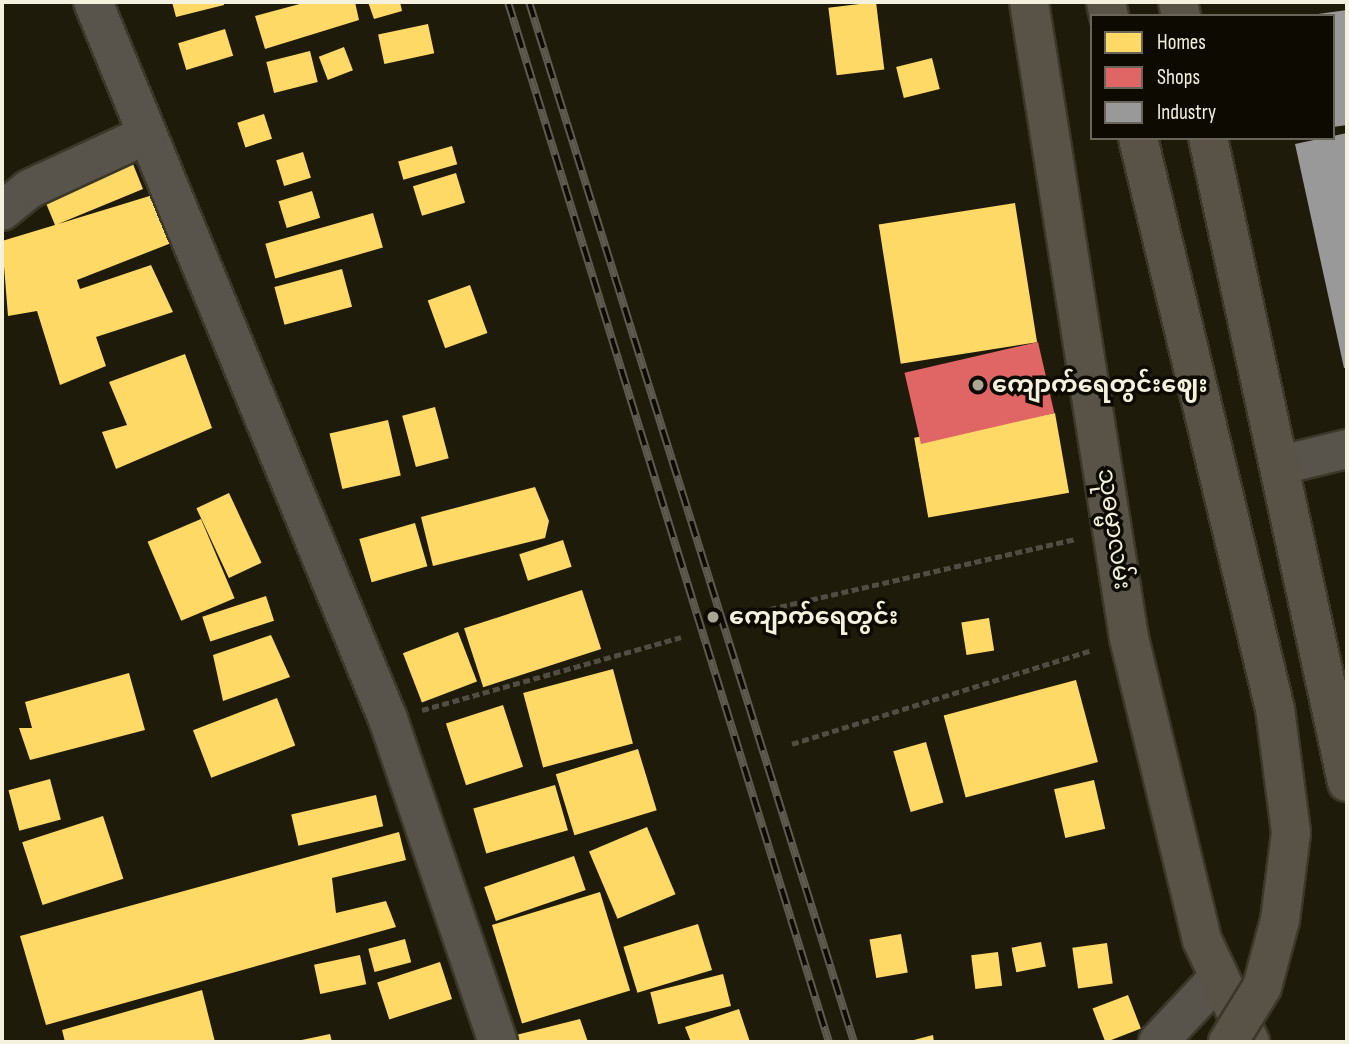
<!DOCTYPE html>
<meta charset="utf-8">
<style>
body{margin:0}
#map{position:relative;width:1349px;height:1044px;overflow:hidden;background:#1f1b0a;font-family:"Sofia Sans Condensed","Noto Sans Myanmar",sans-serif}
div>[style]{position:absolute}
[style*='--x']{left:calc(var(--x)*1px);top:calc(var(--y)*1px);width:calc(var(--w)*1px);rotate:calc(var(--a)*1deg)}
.homes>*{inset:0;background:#ffd966;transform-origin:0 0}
.shops>*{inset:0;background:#e06666;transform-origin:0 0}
.industry>*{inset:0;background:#999}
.path>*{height:4.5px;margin-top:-2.25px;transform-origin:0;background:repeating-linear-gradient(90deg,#514d44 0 7px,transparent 0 10.5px)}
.roads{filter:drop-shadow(2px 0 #3b3829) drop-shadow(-2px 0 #3b3829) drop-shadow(0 2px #3b3829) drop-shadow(0 -2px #3b3829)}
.minor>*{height:38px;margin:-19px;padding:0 19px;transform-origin:19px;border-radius:19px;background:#58534b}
.major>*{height:38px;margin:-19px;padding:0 19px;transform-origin:19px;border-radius:19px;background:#595247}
.rail>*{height:8px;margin-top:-4px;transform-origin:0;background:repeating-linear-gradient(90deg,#0d0a01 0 16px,#5e5a50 0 32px);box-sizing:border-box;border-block:2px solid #5e5a50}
.bridges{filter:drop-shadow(2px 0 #3b3829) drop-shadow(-2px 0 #3b3829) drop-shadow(0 2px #3b3829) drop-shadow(0 -2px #3b3829)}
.major-bridge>*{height:38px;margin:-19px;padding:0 19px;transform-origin:19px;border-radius:19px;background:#595247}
.dots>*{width:19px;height:19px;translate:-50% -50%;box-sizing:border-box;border:4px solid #0d0a01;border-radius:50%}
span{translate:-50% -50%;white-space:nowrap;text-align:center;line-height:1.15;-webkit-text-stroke:7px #0d0a01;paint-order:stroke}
.poi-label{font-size:24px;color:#f4f1de;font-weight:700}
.left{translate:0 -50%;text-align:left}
.street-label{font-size:24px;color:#f4f1de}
.frame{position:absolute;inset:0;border:4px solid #f4f1de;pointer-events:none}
.legend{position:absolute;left:1090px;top:14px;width:245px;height:126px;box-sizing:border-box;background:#0d0a01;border:2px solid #696659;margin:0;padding:9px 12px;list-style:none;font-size:21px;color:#f4f1de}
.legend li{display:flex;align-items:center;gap:14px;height:35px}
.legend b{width:35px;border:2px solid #696659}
</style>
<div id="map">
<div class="homes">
<i style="clip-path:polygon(172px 2px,224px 2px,224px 5px,176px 17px)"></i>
<i style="clip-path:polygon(307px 2px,355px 2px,359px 20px,265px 49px,255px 16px)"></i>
<i style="clip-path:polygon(368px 2px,400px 2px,402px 11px,374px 19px)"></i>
<i style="left:876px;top:2px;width:68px;height:48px;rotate:83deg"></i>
<i style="left:428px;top:24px;width:30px;height:51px;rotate:78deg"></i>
<i style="left:225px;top:29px;width:28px;height:49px;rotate:73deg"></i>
<i style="left:344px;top:47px;width:25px;height:27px;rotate:69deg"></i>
<i style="left:310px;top:51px;width:32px;height:45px;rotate:76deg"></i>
<i style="left:932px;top:58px;width:32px;height:37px;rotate:76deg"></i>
<i style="left:264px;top:114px;width:26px;height:28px;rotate:72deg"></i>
<i style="left:452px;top:146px;width:19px;height:56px;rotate:74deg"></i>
<i style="left:303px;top:152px;width:27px;height:28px;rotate:73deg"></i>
<i style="clip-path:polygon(131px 159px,143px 189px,58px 224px,156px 194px,179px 240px,77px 280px,80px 289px,151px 265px,173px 312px,96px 337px,106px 366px,60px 385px,37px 311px,8px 316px,2px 241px,55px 225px,43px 196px)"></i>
<i style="left:456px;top:173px;width:31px;height:45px;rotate:73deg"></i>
<i style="left:312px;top:191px;width:28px;height:35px;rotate:73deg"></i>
<i style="left:1015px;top:203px;width:141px;height:138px;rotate:81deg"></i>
<i style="left:373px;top:213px;width:36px;height:112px;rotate:74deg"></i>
<i style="left:342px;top:269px;width:39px;height:70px;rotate:75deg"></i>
<i style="left:470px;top:285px;width:51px;height:45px;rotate:70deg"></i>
<i style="clip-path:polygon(185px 354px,212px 428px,116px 469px,102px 432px,127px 425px,109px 382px)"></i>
<i style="left:435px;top:407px;width:53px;height:34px;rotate:75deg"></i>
<i style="left:1055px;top:413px;width:81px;height:143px;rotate:80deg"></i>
<i style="left:388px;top:420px;width:57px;height:60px;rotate:77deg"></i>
<i style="clip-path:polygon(535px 487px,549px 521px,545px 538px,433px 566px,421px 517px)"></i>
<i style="left:229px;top:493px;width:77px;height:36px;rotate:65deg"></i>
<i style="left:201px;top:519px;width:86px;height:58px;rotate:67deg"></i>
<i style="left:415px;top:523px;width:45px;height:58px;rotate:74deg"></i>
<i style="left:563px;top:540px;width:28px;height:46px;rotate:72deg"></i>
<i style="left:582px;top:590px;width:62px;height:124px;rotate:72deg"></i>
<i style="left:266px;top:596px;width:26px;height:67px;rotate:72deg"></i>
<i style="left:989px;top:618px;width:33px;height:28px;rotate:81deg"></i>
<i style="left:458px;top:632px;width:53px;height:59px;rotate:69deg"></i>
<i style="clip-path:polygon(271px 635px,290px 677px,223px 701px,213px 655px)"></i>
<i style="left:613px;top:669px;width:77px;height:93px;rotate:75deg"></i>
<i style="clip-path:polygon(129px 673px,145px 730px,30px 760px,19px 728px,32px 728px,25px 702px)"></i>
<i style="left:1076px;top:680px;width:85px;height:137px;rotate:75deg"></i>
<i style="left:277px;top:698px;width:51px;height:90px;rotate:69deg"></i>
<i style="left:503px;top:705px;width:65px;height:60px;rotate:72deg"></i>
<i style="left:926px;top:742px;width:63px;height:34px;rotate:74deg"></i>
<i style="left:638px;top:749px;width:64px;height:86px;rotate:73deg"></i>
<i style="left:50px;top:779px;width:42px;height:43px;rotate:75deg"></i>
<i style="left:1094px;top:780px;width:50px;height:41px;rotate:77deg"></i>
<i style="left:555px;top:785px;width:47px;height:85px;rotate:74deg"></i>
<i style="left:376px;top:795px;width:32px;height:87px;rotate:77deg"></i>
<i style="left:103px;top:816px;width:66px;height:85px;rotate:72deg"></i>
<i style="left:647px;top:827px;width:73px;height:63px;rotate:67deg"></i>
<i style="clip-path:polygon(399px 832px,406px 860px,332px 878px,336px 913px,386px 901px,396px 927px,46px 1025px,20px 936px)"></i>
<i style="left:574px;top:856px;width:36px;height:95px;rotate:71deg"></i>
<i style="left:600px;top:892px;width:103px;height:113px;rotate:73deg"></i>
<i style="left:698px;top:924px;width:48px;height:78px;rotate:73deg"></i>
<i style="left:901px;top:934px;width:39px;height:32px;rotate:80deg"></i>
<i style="left:405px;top:939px;width:24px;height:38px;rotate:75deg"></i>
<i style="left:1041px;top:942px;width:25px;height:30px;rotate:79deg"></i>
<i style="left:1107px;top:943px;width:41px;height:35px;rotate:82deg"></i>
<i style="left:998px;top:952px;width:34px;height:27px;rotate:83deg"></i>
<i style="left:360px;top:955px;width:30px;height:47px;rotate:78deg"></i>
<i style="left:440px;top:962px;width:39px;height:66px;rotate:72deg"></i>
<i style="left:723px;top:974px;width:33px;height:75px;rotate:76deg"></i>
<i style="clip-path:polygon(202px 990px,215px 1042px,65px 1042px,62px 1030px)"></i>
<i style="left:1128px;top:995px;width:36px;height:38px;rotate:69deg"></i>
<i style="clip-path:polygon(739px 1009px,750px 1042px,691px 1042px,685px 1027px)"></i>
<i style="clip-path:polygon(580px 1019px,588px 1042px,518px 1042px,516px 1035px)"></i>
<i style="clip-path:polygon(330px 1034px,332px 1042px,297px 1042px,297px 1041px)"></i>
<i style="clip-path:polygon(933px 1035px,934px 1042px,910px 1042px,910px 1041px)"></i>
</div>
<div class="shops">
<i style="left:1038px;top:342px;width:73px;height:137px;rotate:77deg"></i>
</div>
<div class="industry">
<i style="clip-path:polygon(1347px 10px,1347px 125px,1333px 127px,1333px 16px,1318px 14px)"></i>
<i style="clip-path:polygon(1347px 133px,1347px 368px,1344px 368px,1295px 144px)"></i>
</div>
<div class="path">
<i style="--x:739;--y:616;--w:345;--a:-12.9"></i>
<i style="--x:422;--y:710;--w:269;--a:-15.7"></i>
<i style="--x:792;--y:744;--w:314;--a:-17.4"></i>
</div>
<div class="roads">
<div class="minor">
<i style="--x:93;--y:2;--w:775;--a:67.64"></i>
<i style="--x:388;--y:719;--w:341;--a:71.2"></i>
<i style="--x:2;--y:211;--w:35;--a:-39"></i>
<i style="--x:29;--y:189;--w:129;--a:-24.8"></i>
<i style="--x:1281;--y:465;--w:68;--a:-13.6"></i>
<i style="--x:1158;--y:1042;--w:88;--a:-46.8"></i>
</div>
<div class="major">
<i style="--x:1029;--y:2;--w:644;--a:81.06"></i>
<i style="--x:1129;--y:638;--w:311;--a:76.4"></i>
<i style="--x:1202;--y:940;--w:113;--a:64.8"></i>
<i style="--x:1106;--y:2;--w:14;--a:78"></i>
<i style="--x:1178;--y:2;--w:14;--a:78"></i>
<i style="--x:1208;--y:138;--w:659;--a:77.82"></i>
</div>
</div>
<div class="rail">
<i style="--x:508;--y:2;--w:1088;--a:72.85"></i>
<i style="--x:529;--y:2;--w:1090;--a:72.65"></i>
</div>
<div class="bridges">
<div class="major-bridge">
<i style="--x:1138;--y:138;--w:587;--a:76.51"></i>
<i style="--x:1275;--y:709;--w:125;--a:82.6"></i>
<i style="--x:1291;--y:833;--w:88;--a:97.2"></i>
<i style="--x:1280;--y:920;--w:69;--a:105"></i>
<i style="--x:1262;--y:987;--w:65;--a:121.7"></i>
</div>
</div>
<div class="dots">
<i style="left:978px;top:385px;background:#a9a694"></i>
<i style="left:713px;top:617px;background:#a9a694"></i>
</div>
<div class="poi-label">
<span class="left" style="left:992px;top:385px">ကျောက်ရေတွင်းဈေး</span>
<span class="left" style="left:729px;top:617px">ကျောက်ရေတွင်း</span>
</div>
<div class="street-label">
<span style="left:1114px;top:529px;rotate:82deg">သုဓမ္မာလမ်း</span>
</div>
<div class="frame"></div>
<ul class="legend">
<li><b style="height:19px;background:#ffd966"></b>Homes</li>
<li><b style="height:19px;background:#e06666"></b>Shops</li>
<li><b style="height:19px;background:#999"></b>Industry</li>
</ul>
</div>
